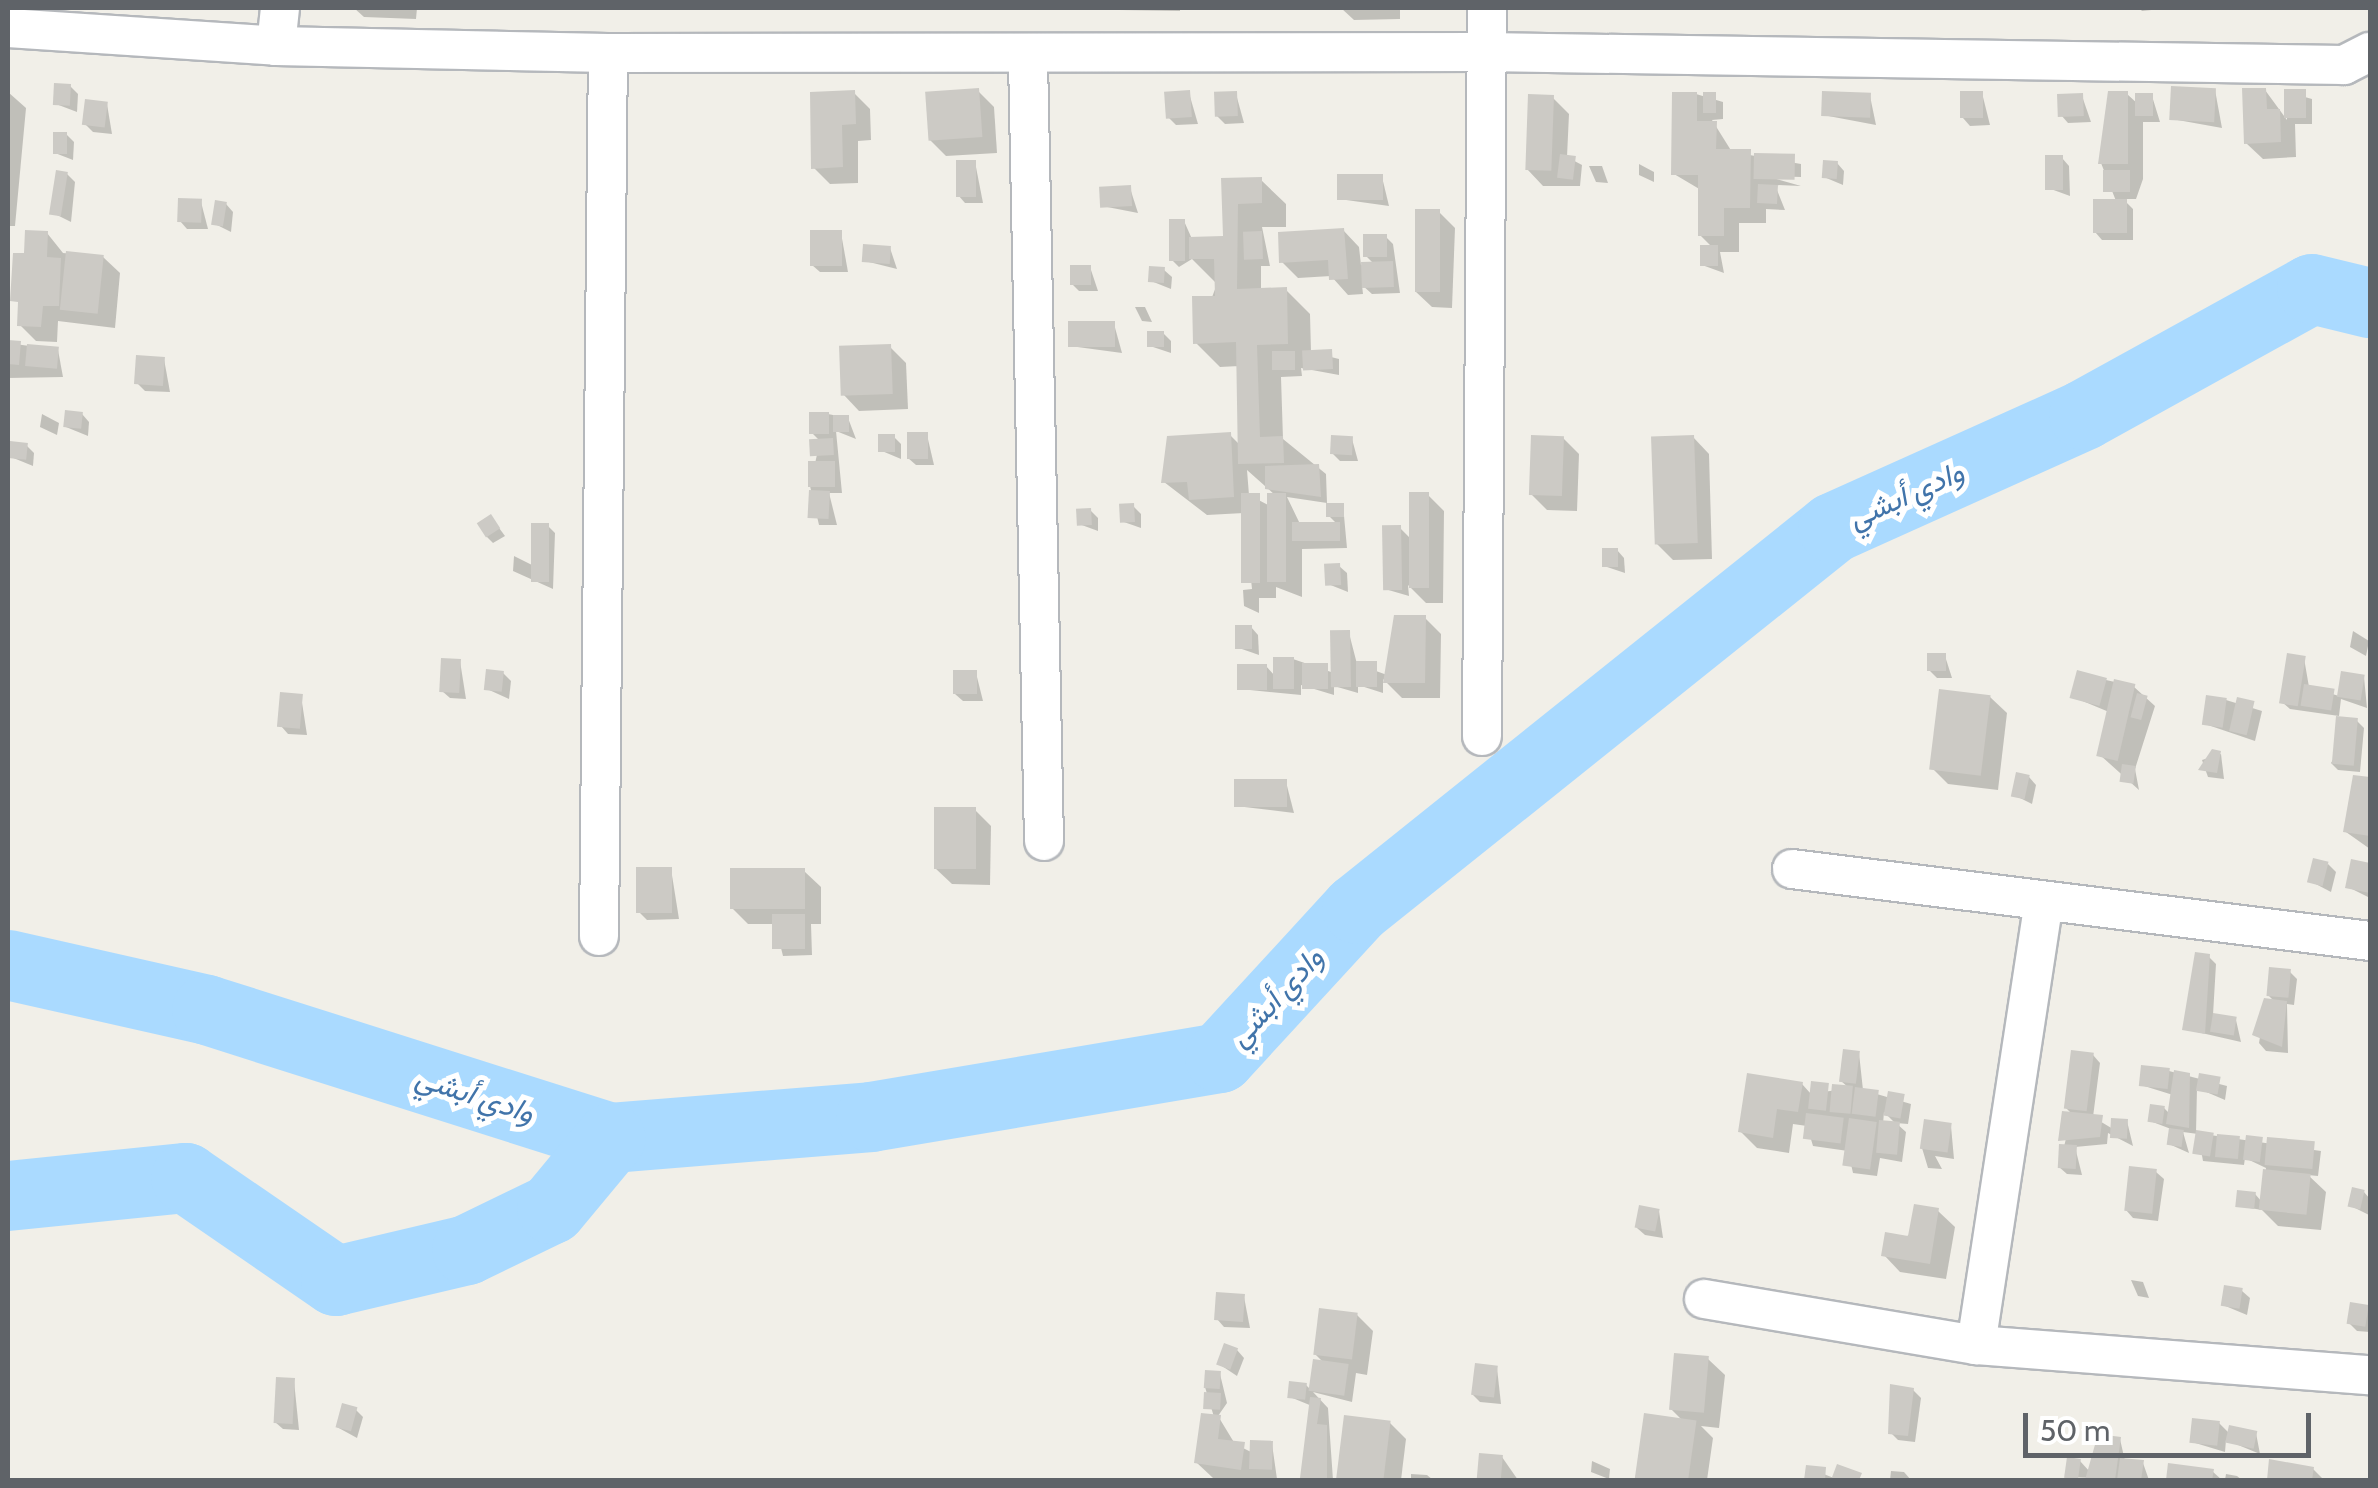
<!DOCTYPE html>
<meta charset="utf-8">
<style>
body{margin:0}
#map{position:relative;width:2378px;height:1488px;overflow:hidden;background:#f1efe8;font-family:Cabin,Vazirmatn,sans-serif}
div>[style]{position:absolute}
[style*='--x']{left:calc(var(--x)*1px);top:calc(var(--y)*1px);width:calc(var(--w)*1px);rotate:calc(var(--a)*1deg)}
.shadow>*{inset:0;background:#0003;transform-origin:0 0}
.river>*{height:70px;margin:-35px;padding:0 35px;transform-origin:35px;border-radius:35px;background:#aadaff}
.building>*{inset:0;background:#cccac5;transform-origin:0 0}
.roads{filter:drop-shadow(2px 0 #b5b8bc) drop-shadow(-2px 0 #b5b8bc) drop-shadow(0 2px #b5b8bc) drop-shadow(0 -2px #b5b8bc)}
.minor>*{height:38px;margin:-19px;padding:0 19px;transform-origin:19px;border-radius:19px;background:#fff}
span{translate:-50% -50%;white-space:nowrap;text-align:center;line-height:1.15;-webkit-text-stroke:10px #fff;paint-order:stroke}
.water-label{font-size:30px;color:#4174aa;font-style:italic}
.frame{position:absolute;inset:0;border:10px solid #5f6368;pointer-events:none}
.scale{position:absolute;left:2023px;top:1413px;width:288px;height:45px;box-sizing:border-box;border:5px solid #5f6368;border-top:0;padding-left:12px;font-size:30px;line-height:35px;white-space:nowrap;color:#5f6368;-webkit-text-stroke:8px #fff;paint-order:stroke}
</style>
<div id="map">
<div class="shadow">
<i style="clip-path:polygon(354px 8px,417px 8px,416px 19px,364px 17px)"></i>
<i style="clip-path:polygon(1116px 8px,1180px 8px,1180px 11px,1119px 10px)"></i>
<i style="left:1250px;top:8px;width:36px;height:2px"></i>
<i style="clip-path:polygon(1341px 8px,1400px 8px,1400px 19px,1354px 20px)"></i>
<i style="clip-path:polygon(2139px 8px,2160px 8px,2161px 9px,2142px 11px)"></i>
<i style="clip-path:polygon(70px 86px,78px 94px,77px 112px,56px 104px)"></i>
<i style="clip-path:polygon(2215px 90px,2222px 128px,2172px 119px)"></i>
<i style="clip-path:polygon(2265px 90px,2287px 120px,2287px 92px,2312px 99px,2312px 124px,2295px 124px,2296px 157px,2263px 159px,2246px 143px)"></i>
<i style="clip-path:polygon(978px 91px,994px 107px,997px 153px,946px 156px,930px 140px)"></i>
<i style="clip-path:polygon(8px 92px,26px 108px,15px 226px,8px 226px)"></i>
<i style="clip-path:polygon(854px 93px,870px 109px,871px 140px,858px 141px,858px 183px,830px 184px,814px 168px)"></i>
<i style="clip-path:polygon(1189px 93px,1198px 124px,1176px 125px,1169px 118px)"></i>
<i style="clip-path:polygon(1982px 93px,1990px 125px,1970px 126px,1963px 118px)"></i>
<i style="clip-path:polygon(1236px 94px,1244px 123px,1225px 124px,1217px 116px)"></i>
<i style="clip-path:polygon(1696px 94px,1723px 102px,1723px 119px,1712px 120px,1732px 152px,1801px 164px,1801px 177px,1766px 176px,1801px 186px,1775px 185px,1785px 210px,1766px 209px,1766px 223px,1739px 223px,1739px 252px,1720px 252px,1724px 273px,1702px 265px,1713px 248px,1700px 235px,1701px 190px,1674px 174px)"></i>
<i style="clip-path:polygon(2127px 94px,2138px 104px,2152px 96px,2160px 122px,2143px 122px,2143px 179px,2136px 199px,2123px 199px,2133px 209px,2133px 240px,2102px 240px,2095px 232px,2116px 201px,2101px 163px)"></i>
<i style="clip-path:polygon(1870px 96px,1876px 125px,1823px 115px)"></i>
<i style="clip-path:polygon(2082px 96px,2091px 122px,2068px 123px,2061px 115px)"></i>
<i style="clip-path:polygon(1553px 98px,1569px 114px,1567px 157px,1582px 165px,1580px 186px,1543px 186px,1527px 169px)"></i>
<i style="clip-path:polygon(107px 104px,112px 134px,93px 132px,85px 124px)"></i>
<i style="clip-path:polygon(66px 134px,74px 142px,73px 160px,55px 153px)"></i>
<i style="clip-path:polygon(2062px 158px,2069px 166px,2070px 196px,2048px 188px)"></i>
<i style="clip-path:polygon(975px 162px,983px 203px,965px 203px,958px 195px)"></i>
<i style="clip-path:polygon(1837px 163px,1844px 171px,1843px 185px,1824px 177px)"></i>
<i style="clip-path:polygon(1639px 164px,1654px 172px,1654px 182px,1639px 175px)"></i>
<i style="clip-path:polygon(1589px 166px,1602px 166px,1608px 183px,1596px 182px)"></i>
<i style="clip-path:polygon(67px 174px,75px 182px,71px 222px,55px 214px)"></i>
<i style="clip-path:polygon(1382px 177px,1389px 206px,1339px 199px)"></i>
<i style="clip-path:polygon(evenodd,1224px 180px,1261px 180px,1286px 204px,1286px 227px,1262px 227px,1270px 266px,1261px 266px,1261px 290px,1286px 290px,1310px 314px,1311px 352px,1339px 359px,1339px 375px,1301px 368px,1302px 376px,1281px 377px,1283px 439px,1326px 474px,1327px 503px,1287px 497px,1301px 526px,1337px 524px,1329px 516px,1343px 505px,1347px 548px,1302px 549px,1302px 597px,1276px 587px,1276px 598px,1259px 598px,1259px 613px,1244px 606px,1243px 590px,1252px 589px,1244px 513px,1207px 515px,1164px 482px,1230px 435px,1240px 445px,1239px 366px,1220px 367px,1195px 342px,1217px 284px,1192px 259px,1179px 267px,1172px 260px,1184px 221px,1192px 239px,1226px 238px,1224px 180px,1247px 470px,1275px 495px,1270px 506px,1249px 495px,1247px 470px)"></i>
<i style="clip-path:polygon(1130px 188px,1138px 213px,1102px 206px)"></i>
<i style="clip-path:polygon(201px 202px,208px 229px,187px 229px,180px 221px)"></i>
<i style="clip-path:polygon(226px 204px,233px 212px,231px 232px,215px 224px)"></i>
<i style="clip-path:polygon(1439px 212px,1455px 228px,1452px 308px,1432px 307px,1415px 291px)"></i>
<i style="clip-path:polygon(1343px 230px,1359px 247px,1361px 265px,1374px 264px,1366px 256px,1386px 237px,1393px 244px,1400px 293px,1372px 294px,1362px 285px,1363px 294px,1348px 295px,1331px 276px,1298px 278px,1282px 262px)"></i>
<i style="clip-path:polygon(47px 233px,63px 253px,103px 257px,120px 273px,115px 328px,58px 321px,57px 342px,36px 341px,20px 325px,26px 256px)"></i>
<i style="clip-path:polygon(841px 233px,848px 272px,820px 272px,812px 265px)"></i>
<i style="clip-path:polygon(890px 248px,897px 269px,865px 261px)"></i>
<i style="clip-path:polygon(1090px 267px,1098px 291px,1079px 291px,1072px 284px)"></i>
<i style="clip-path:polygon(1164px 270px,1172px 277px,1171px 289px,1151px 281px)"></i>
<i style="clip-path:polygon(1135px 307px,1145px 307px,1152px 322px,1142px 321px)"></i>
<i style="clip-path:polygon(1114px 324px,1122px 353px,1070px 346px)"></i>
<i style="clip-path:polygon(1163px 333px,1171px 341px,1171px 353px,1150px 346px)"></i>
<i style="clip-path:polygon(8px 343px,58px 350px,63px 377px,8px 378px)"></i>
<i style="clip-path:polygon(890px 347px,906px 363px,908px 409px,859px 411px,843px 394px)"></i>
<i style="clip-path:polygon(164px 359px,170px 392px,145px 391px,137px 383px)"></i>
<i style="clip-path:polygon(42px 414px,59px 423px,57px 435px,40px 427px)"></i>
<i style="clip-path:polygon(82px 414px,89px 422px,88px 436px,66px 427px)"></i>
<i style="clip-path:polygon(828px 414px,848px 418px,856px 439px,836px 431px,842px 493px,829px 493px,837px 525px,819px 525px,810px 486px,820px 441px,812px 433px)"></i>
<i style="clip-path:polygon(927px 435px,934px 465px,916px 465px,908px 458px)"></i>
<i style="clip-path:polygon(894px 437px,901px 444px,901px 459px,882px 451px)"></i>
<i style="clip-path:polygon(1693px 437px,1709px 454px,1712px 559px,1673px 560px,1657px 544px)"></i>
<i style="clip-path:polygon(1563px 438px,1579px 454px,1577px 511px,1547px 510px,1531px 494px)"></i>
<i style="clip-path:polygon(1352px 439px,1358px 461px,1340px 461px,1332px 453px)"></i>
<i style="clip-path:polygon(27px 446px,34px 453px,33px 466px,11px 457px)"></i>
<i style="clip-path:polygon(1428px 495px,1444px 511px,1443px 603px,1426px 603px,1408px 585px,1409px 596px,1385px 589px,1400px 528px,1410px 538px)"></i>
<i style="clip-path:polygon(1133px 506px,1141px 514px,1141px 528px,1121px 521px)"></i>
<i style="clip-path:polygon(1090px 510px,1098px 518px,1098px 531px,1079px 524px)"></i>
<i style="clip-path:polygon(491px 517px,505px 536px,493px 543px,486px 536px)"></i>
<i style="clip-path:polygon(548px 526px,555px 533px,553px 589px,513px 571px,514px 556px,532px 565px)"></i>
<i style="clip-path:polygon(1617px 550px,1624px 558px,1625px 573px,1604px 566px)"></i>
<i style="clip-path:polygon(1339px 566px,1347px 573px,1348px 592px,1328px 584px)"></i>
<i style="clip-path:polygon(1425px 618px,1441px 634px,1440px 698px,1402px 698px,1383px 679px,1383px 693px,1358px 685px,1358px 693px,1334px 686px,1334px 695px,1301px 685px,1301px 695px,1240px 689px,1266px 666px,1275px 676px,1293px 659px,1334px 673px,1349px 633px,1357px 664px,1387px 675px)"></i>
<i style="clip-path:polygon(1251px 627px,1258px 635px,1259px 655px,1239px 648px)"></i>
<i style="clip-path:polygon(2353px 631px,2369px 641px,2366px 656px,2350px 647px)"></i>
<i style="clip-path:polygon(1945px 656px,1952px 678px,1937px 678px,1929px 670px)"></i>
<i style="clip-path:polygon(2304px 658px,2309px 687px,2339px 696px,2364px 677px,2367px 708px,2341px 699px,2339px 716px,2290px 709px,2282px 702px)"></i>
<i style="clip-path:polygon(460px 661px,466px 699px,450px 698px,442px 691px)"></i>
<i style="clip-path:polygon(503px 673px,511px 681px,509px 699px,487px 689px)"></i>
<i style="clip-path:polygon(976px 673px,983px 701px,963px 701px,955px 694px)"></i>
<i style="clip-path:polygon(2106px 680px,2133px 686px,2155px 706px,2135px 769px,2139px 790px,2100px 755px,2109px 712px,2073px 697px)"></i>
<i style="clip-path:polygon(301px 696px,307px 735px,288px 734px,281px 726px)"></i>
<i style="clip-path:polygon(1990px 697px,2007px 713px,1998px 790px,1948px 784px,1932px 768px)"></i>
<i style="clip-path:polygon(2226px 700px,2262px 711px,2255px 741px,2205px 724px)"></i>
<i style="clip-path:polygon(2357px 721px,2364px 728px,2360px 772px,2338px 770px,2331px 763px)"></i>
<i style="clip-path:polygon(2221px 754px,2224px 779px,2208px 777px,2202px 760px)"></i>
<i style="clip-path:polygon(2029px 777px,2036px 785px,2032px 804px,2014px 795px)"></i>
<i style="clip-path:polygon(2355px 778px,2370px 780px,2370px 849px,2346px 832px)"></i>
<i style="clip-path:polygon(1286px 782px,1294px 813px,1236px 806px)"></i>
<i style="clip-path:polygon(975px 810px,991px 826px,990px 885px,952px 884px,935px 868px)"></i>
<i style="clip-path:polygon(2353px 862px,2370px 866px,2370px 898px,2348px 887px)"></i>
<i style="clip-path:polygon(2328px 864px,2336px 872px,2331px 892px,2310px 881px)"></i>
<i style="clip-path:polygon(671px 869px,679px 919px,647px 920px,639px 912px)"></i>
<i style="clip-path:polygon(804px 871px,821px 887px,821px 924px,811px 924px,812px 955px,783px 956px,775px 924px,748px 924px,732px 908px)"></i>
<i style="clip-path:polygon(2209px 957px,2216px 964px,2213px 1015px,2236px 1020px,2241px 1042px,2184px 1029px)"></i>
<i style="clip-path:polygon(2290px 972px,2297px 979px,2294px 1005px,2287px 1004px,2288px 1053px,2266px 1051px,2259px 1043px,2266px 1001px,2275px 1002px,2268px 995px)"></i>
<i style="clip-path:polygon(evenodd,1859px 1053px,1863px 1090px,1911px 1104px,1908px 1124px,1896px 1123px,1906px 1132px,1902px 1162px,1880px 1158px,1877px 1176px,1853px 1173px,1848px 1151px,1813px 1146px,1807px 1126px,1793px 1124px,1789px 1153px,1757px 1148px,1740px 1131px,1802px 1084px,1811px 1094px,1849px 1088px,1841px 1081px,1859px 1053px,1884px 1112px,1897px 1125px,1883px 1124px,1884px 1112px)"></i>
<i style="clip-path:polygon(2093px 1055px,2100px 1063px,2093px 1117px,2113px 1129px,2127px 1121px,2133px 1146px,2108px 1133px,2107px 1144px,2075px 1147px,2082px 1175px,2067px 1174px,2059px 1167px,2072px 1114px,2066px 1108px)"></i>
<i style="clip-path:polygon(2169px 1071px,2227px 1086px,2225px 1100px,2197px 1088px,2196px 1133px,2321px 1151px,2318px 1176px,2308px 1175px,2326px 1192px,2321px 1230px,2278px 1226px,2262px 1210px,2238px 1206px,2255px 1194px,2262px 1202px,2266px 1168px,2245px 1158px,2244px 1165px,2203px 1161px,2198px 1134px,2183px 1132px,2189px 1153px,2169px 1144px,2171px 1129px,2150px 1121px,2164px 1108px,2170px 1114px,2173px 1095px,2141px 1085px)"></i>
<i style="clip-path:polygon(1951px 1126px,1954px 1159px,1935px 1156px,1942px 1169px,1928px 1168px,1922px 1148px)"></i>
<i style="clip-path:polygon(2156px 1172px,2164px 1179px,2158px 1221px,2133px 1218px,2126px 1210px)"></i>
<i style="clip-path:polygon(2364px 1192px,2370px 1199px,2369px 1215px,2351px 1206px)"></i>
<i style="clip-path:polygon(1659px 1211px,1663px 1238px,1645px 1235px,1637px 1228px)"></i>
<i style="clip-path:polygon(1938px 1211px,1955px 1227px,1946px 1279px,1900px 1272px,1884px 1255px)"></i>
<i style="clip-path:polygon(2131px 1280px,2143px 1282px,2149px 1298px,2138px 1296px)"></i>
<i style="clip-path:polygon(2242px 1291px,2250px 1298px,2247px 1315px,2223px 1305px)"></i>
<i style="clip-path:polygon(1244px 1297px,1250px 1328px,1224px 1327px,1217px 1319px)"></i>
<i style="clip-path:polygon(2368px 1307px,2370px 1332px,2357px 1331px,2349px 1323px)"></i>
<i style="clip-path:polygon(1357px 1315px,1373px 1331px,1367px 1375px,1356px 1373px,1352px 1402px,1313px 1392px,1328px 1408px,1333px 1480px,1307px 1480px,1312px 1406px,1290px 1397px,1306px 1385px,1312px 1391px,1324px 1363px,1314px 1353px)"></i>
<i style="clip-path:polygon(1237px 1350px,1244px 1358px,1237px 1376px,1219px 1364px)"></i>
<i style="clip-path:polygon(1708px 1359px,1725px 1375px,1719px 1428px,1701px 1426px,1713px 1438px,1707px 1480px,1638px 1480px,1646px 1416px,1682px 1420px,1671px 1409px)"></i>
<i style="clip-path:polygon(1497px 1368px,1501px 1404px,1480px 1402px,1472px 1394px)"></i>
<i style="clip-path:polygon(1220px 1374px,1227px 1403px,1218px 1416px,1235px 1444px,1251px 1452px,1272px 1444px,1277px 1479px,1285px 1480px,1213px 1478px,1196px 1462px,1214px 1417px,1205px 1387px)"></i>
<i style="clip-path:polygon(294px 1381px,299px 1430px,283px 1429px,275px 1422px)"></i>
<i style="clip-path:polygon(1913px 1390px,1921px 1398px,1915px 1442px,1898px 1440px,1891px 1433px)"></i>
<i style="clip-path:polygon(356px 1410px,363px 1417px,357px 1438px,337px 1427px)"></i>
<i style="clip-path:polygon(1346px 1418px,1390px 1423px,1406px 1439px,1401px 1480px,1338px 1480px)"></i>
<i style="clip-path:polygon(2219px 1423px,2230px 1434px,2256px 1433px,2260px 1454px,2226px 1440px,2225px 1452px,2192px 1442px)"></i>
<i style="clip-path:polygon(2120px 1439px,2125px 1461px,2143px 1463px,2149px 1480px,2067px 1477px,2080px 1461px,2090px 1472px)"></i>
<i style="clip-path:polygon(1481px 1456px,1502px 1457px,1518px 1480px,1480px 1480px)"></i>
<i style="clip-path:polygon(1592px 1461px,1610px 1469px,1609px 1479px,1591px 1472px)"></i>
<i style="clip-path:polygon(2271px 1462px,2313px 1469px,2324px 1480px,2269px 1480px)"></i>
<i style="clip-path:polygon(2170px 1465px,2212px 1471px,2222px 1480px,2168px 1480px)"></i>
<i style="clip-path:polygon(1808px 1468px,1834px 1478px,1866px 1480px,1807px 1480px)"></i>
<i style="clip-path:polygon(1891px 1471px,1904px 1472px,1911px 1480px,1890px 1480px)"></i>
<i style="clip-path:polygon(1411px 1474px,1427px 1475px,1433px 1480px,1411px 1480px)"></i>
<i style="clip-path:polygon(2226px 1474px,2237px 1476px,2242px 1480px,2225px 1480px)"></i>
</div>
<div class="river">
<i style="--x:8;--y:965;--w:204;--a:12.7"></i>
<i style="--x:207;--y:1010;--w:424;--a:17.6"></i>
<i style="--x:611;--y:1138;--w:261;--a:-4.6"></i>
<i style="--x:871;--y:1117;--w:354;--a:-9.6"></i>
<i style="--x:1220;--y:1058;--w:202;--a:-47.4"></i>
<i style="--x:1357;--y:909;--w:610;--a:-38.67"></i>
<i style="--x:1833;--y:528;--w:275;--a:-24.2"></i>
<i style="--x:2084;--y:415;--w:260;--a:-28.9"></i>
<i style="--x:2312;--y:289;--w:60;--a:13.6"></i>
<i style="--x:8;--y:1196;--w:179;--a:-5.8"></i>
<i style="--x:186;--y:1178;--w:182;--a:34.5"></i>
<i style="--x:336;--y:1281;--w:135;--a:-13.3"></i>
<i style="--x:467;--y:1250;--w:94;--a:-25.8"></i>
<i style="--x:552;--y:1209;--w:92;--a:-50.3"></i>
</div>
<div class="building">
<i style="left:54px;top:83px;width:17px;height:22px;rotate:3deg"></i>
<i style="left:2171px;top:86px;width:45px;height:34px;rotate:3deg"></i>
<i style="left:979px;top:88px;width:49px;height:54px;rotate:86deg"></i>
<i style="clip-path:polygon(2242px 88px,2266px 88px,2267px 109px,2280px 109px,2281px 142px,2244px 144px)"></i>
<i style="left:2284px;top:89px;width:22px;height:29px"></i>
<i style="clip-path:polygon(855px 90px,856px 124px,842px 125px,843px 167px,811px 169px,810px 92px)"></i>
<i style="left:1190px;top:90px;width:27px;height:26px;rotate:86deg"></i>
<i style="left:1237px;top:91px;width:25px;height:23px;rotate:88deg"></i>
<i style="left:1822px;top:91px;width:49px;height:25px;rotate:2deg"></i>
<i style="left:1983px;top:91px;width:27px;height:23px;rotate:90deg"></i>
<i style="clip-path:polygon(2108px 91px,2128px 91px,2128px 164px,2098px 164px)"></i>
<i style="clip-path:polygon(1672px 92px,1697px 92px,1697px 121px,1717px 121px,1716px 149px,1751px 149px,1750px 208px,1724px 208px,1724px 236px,1698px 236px,1698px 175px,1671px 175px)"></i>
<i style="left:1703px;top:92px;width:13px;height:21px"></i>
<i style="left:2083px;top:93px;width:23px;height:26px;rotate:88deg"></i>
<i style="left:2135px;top:93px;width:18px;height:23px"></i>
<i style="left:1528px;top:94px;width:26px;height:76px;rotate:2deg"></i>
<i style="left:85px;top:99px;width:23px;height:26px;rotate:7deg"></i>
<i style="left:53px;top:132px;width:14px;height:22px"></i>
<i style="left:1754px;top:153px;width:41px;height:26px;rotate:1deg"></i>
<i style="left:1560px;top:154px;width:16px;height:24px;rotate:7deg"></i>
<i style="left:2063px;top:155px;width:35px;height:18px;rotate:90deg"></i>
<i style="left:976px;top:160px;width:37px;height:20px;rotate:90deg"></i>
<i style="left:1823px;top:160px;width:15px;height:18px;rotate:4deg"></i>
<i style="left:56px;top:170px;width:12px;height:45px;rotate:9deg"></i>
<i style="left:2103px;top:170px;width:27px;height:22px"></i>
<i style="left:1337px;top:174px;width:46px;height:26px"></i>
<i style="clip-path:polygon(1262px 177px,1262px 203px,1238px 204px,1237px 289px,1287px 287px,1288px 344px,1257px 345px,1260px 437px,1283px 436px,1284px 463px,1238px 464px,1236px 342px,1193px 344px,1192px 296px,1215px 296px,1214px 259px,1189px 259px,1189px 237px,1223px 236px,1221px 178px)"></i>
<i style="left:1758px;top:184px;width:20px;height:19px;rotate:3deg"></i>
<i style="left:1131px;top:185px;width:21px;height:32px;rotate:87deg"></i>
<i style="left:178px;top:198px;width:24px;height:24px;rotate:2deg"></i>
<i style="left:2093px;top:199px;width:34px;height:34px"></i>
<i style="left:215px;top:200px;width:12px;height:25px;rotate:9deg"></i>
<i style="left:1415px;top:209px;width:25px;height:83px"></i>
<i style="left:1169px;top:219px;width:16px;height:42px"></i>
<i style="clip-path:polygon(1344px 228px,1348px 279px,1329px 280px,1328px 260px,1279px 263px,1278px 232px)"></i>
<i style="clip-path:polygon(25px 230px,48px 231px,47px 257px,61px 258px,59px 306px,43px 306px,41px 327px,17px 326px,18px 302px,10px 301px,13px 253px,24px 253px)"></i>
<i style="left:810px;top:230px;width:32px;height:36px"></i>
<i style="left:1262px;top:231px;width:28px;height:19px;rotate:88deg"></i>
<i style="left:1387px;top:234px;width:23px;height:24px;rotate:90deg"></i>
<i style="left:863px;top:244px;width:28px;height:18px;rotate:4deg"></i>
<i style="left:1700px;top:245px;width:18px;height:21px"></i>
<i style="left:66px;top:251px;width:38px;height:59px;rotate:6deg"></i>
<i style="left:1393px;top:261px;width:26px;height:32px;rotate:88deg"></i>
<i style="left:1070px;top:265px;width:21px;height:20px"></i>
<i style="left:1149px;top:266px;width:16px;height:16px;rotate:4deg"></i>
<i style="left:1068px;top:321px;width:47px;height:26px"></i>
<i style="left:1147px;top:331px;width:17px;height:16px"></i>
<i style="clip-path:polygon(8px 340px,21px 341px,19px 365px,8px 364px)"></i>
<i style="left:27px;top:344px;width:32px;height:22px;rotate:5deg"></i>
<i style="left:891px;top:344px;width:50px;height:52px;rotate:88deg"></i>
<i style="left:1332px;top:349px;width:20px;height:30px;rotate:87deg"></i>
<i style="left:1295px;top:351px;width:19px;height:23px;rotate:90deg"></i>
<i style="left:136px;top:355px;width:29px;height:29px;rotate:4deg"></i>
<i style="left:65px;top:410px;width:18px;height:17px;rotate:6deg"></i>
<i style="left:809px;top:412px;width:20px;height:22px"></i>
<i style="left:833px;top:415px;width:16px;height:17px"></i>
<i style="left:907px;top:432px;width:21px;height:27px"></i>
<i style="clip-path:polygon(1231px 432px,1234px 497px,1189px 500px,1187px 482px,1161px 483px,1167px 436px)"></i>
<i style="left:895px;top:434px;width:18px;height:17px;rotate:90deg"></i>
<i style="left:1331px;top:435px;width:22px;height:19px;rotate:3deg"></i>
<i style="left:1531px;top:435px;width:33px;height:60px;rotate:2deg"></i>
<i style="left:1694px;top:435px;width:108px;height:43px;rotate:88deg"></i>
<i style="left:833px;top:438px;width:17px;height:24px;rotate:87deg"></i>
<i style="left:10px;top:441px;width:18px;height:17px;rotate:6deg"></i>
<i style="left:808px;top:461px;width:27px;height:26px"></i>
<i style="clip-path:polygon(1319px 464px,1321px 497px,1265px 489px,1265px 466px)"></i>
<i style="left:809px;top:490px;width:21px;height:28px;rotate:3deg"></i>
<i style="left:1409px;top:492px;width:20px;height:96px"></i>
<i style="left:1241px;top:493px;width:19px;height:90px"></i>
<i style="left:1267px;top:493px;width:19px;height:89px"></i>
<i style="left:1134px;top:503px;width:19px;height:15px;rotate:87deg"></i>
<i style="left:1326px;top:503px;width:18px;height:14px"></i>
<i style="left:1091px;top:508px;width:17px;height:15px;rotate:87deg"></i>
<i style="left:491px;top:514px;width:17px;height:17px;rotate:57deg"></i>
<i style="left:1340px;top:522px;width:19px;height:48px;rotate:90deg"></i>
<i style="left:531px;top:523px;width:18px;height:59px"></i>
<i style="left:1401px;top:525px;width:65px;height:19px;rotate:89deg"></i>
<i style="left:1602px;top:548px;width:16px;height:19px"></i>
<i style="left:1340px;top:563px;width:22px;height:16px;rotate:87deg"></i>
<i style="clip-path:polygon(1394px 615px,1426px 615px,1425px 683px,1383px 683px)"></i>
<i style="left:1235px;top:625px;width:17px;height:24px"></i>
<i style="left:1350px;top:630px;width:57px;height:20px;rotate:89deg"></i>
<i style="left:1927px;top:653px;width:19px;height:18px"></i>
<i style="left:2287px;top:653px;width:19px;height:51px;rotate:9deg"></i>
<i style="left:1273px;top:657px;width:21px;height:32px"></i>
<i style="left:441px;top:658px;width:20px;height:34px;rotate:3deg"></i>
<i style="left:1356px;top:661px;width:21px;height:26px"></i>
<i style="left:1302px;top:663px;width:26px;height:26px"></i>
<i style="left:1237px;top:664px;width:30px;height:26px"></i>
<i style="left:486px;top:669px;width:18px;height:21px;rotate:6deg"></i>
<i style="left:977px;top:670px;width:24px;height:24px;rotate:90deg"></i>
<i style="left:2077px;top:670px;width:31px;height:29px;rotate:15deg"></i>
<i style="left:2341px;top:671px;width:24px;height:26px;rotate:9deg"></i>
<i style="left:2114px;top:679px;width:22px;height:79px;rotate:13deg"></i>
<i style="left:2304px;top:684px;width:31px;height:22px;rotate:9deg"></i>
<i style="left:1939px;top:689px;width:52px;height:81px;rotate:7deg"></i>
<i style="left:280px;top:692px;width:23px;height:35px;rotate:5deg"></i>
<i style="left:2137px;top:693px;width:11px;height:25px;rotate:15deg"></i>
<i style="left:2206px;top:695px;width:21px;height:30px;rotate:8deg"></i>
<i style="left:2237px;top:697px;width:18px;height:35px;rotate:13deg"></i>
<i style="left:2336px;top:716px;width:22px;height:48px;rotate:5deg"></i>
<i style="clip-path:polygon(2212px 749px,2221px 751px,2217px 773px,2198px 770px)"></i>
<i style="left:2122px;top:764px;width:14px;height:18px;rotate:8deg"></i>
<i style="left:2016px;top:772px;width:14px;height:25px;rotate:12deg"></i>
<i style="clip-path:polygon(2353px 775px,2370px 777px,2370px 836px,2343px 832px)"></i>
<i style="left:1287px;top:779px;width:28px;height:53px;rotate:90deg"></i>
<i style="left:934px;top:807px;width:42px;height:62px"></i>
<i style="left:2313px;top:858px;width:16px;height:25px;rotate:14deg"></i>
<i style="clip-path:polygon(2351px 859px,2370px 863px,2370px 893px,2345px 888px)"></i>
<i style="left:672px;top:867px;width:46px;height:36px;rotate:90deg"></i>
<i style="left:730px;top:868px;width:75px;height:41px"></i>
<i style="left:805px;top:914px;width:35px;height:33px;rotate:90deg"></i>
<i style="clip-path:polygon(2195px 952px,2210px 954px,2205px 1034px,2182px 1030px)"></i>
<i style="left:2269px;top:967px;width:22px;height:29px;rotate:5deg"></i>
<i style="clip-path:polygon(2264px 998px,2287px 1001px,2282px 1047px,2252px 1035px)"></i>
<i style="left:2213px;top:1013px;width:24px;height:19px;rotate:9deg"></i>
<i style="left:1843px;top:1049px;width:17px;height:33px;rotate:7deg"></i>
<i style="left:2071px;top:1050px;width:23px;height:59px;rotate:7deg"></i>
<i style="left:2141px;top:1065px;width:29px;height:21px;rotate:6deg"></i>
<i style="clip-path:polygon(2174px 1070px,2190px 1073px,2189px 1128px,2166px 1124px)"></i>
<i style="clip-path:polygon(1747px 1073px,1803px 1082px,1798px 1112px,1777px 1109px,1773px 1138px,1738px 1132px)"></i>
<i style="left:2199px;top:1073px;width:22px;height:18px;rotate:10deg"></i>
<i style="left:1811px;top:1081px;width:18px;height:28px;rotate:6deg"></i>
<i style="left:1832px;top:1084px;width:21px;height:28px;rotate:5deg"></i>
<i style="left:1855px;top:1087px;width:24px;height:27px;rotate:7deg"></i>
<i style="left:1888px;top:1091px;width:17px;height:25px;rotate:10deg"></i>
<i style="left:2150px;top:1104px;width:15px;height:18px;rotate:8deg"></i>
<i style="clip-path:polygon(2062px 1111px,2103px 1115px,2100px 1137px,2058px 1141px)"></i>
<i style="left:1806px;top:1113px;width:38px;height:26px;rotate:7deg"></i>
<i style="left:1849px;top:1118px;width:28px;height:48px;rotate:8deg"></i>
<i style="left:2111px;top:1118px;width:17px;height:20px;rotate:3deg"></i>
<i style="left:1924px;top:1119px;width:28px;height:30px;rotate:8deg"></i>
<i style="left:1879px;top:1120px;width:21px;height:33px;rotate:5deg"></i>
<i style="left:2169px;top:1128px;width:15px;height:17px;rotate:8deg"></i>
<i style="left:2196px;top:1130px;width:18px;height:24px;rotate:9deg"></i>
<i style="left:2217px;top:1134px;width:23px;height:23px;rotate:5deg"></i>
<i style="left:2246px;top:1135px;width:17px;height:25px;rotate:7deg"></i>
<i style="left:2267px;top:1137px;width:48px;height:28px;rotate:5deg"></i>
<i style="left:2059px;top:1144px;width:18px;height:24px;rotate:3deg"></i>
<i style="left:2129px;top:1166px;width:28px;height:45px;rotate:6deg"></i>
<i style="left:2263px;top:1169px;width:48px;height:41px;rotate:6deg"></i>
<i style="left:2352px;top:1187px;width:13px;height:20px;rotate:13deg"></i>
<i style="left:2237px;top:1190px;width:19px;height:17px;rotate:6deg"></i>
<i style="clip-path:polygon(1914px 1204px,1939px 1208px,1930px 1264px,1881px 1256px,1885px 1232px,1908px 1236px)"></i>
<i style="left:1639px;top:1205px;width:21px;height:23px;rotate:11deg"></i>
<i style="left:2224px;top:1285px;width:19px;height:21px;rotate:9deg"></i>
<i style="left:1216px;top:1292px;width:29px;height:28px;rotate:4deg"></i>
<i style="left:2350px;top:1302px;width:19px;height:22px;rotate:9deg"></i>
<i style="left:1319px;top:1308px;width:39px;height:47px;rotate:7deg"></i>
<i style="left:1224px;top:1343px;width:15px;height:23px;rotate:20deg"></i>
<i style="left:1674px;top:1353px;width:35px;height:57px;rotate:5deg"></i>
<i style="left:1313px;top:1359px;width:36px;height:32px;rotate:8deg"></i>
<i style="left:1475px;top:1363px;width:23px;height:32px;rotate:7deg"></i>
<i style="left:1205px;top:1370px;width:16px;height:18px;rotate:4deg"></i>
<i style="left:276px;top:1377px;width:19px;height:46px;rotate:3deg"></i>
<i style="left:1289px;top:1381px;width:18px;height:17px;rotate:6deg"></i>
<i style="clip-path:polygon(1890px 1384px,1914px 1388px,1908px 1436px,1888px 1434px)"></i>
<i style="left:1204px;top:1392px;width:17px;height:17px;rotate:3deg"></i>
<i style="clip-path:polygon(1310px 1397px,1321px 1398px,1317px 1424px,1327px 1425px,1327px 1480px,1300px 1478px)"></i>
<i style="left:342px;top:1403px;width:16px;height:25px;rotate:15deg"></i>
<i style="clip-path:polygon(1201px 1413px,1221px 1415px,1218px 1439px,1245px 1442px,1241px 1470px,1194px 1463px)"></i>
<i style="left:1644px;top:1413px;width:53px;height:68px;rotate:8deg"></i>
<i style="left:1344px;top:1415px;width:47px;height:65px;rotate:7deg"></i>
<i style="left:2192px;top:1418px;width:28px;height:25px;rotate:6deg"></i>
<i style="left:2229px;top:1425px;width:29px;height:18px;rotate:12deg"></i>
<i style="clip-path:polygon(2098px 1434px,2121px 1437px,2115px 1480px,2085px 1480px)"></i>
<i style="left:1250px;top:1440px;width:23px;height:29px;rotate:2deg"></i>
<i style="left:1479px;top:1453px;width:24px;height:27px;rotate:5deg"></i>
<i style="left:2067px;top:1457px;width:14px;height:21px;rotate:8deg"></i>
<i style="clip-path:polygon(2120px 1458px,2144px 1460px,2141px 1480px,2117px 1480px)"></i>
<i style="clip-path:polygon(2269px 1459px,2314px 1467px,2312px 1480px,2267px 1480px)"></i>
<i style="clip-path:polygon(2168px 1463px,2214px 1469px,2212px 1480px,2166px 1480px)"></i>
<i style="clip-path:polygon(1837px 1464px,1862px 1473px,1859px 1480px,1831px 1480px)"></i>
<i style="clip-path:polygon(1806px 1465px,1826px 1467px,1825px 1480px,1804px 1480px)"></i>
</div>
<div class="roads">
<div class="minor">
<i style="--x:8;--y:28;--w:269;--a:3.8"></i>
<i style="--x:276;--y:46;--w:332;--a:1.2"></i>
<i style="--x:276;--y:46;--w:38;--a:-84"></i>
<i style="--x:1028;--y:59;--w:782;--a:88.83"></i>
<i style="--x:1482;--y:736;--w:728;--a:-89.61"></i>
<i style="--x:1792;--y:869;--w:582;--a:7.1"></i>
<i style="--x:599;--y:936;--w:883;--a:-89.42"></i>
<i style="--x:608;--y:53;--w:877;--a:-0.07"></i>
<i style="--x:1485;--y:52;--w:859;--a:0.87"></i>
<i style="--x:2344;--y:65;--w:29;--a:-27"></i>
<i style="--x:1704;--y:1299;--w:276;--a:9.6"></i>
<i style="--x:1976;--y:1345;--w:395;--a:4.4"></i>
<i style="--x:1976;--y:1345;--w:448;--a:-81.3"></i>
</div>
</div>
<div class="water-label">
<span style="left:1906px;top:495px;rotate:-24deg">وادي أبشي</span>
<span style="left:1276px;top:997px;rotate:-47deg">وادي أبشي</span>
<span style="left:475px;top:1095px;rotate:18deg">وادي أبشي</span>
</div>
<div class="frame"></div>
<div class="scale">50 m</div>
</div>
